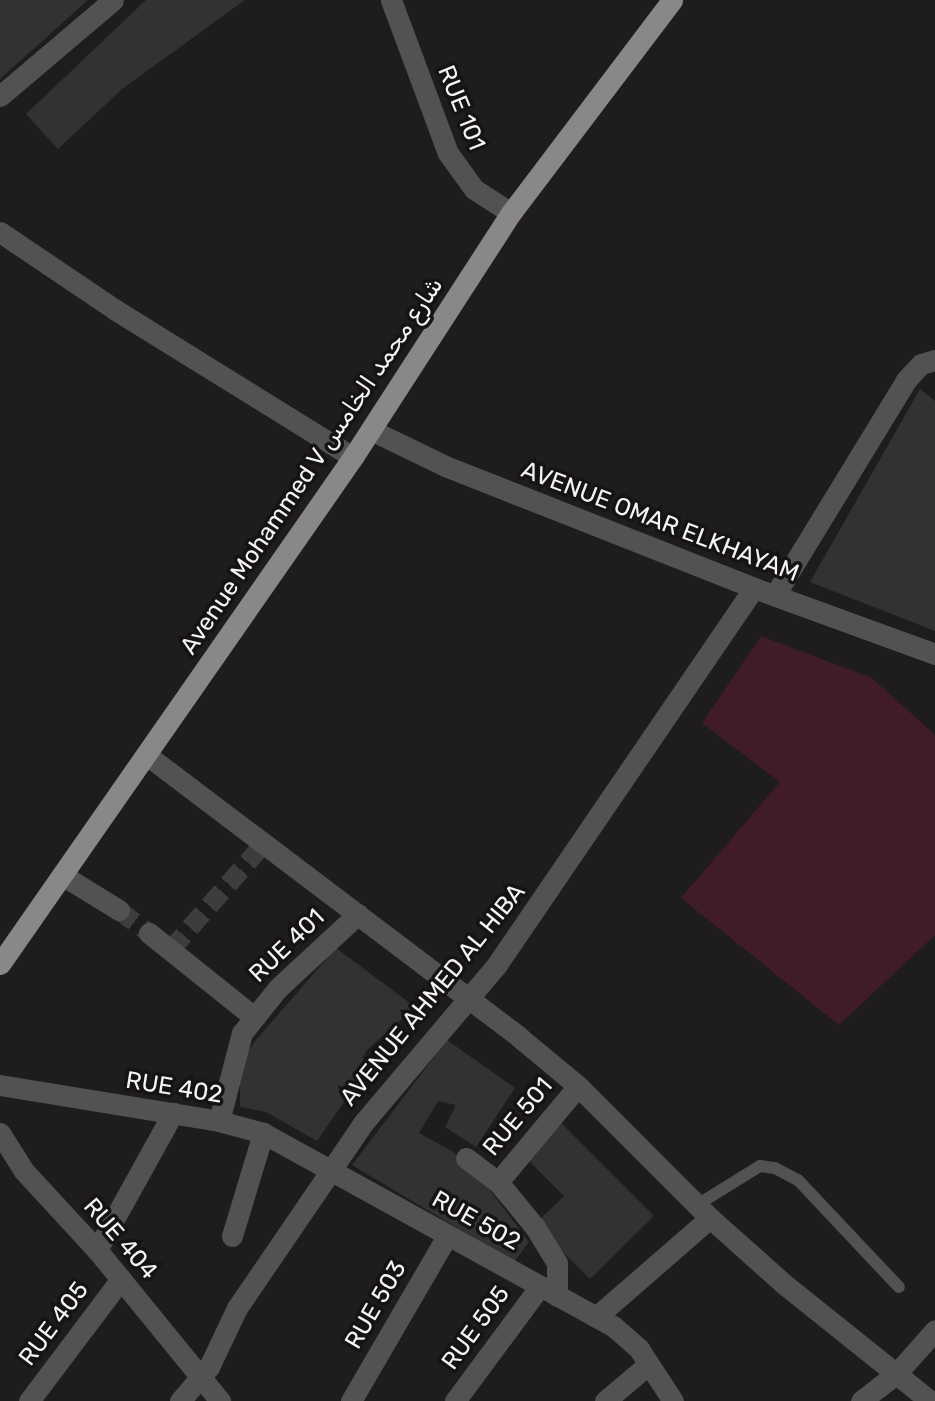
<!DOCTYPE html>
<meta charset="utf-8">
<style>
body{margin:0}
#map{position:relative;width:935px;height:1401px;overflow:hidden;background:#1f1c1d;font-family:Rubik,Cairo,sans-serif}
div>[style]{position:absolute}
[style*='--x']{left:calc(var(--x)*1px);top:calc(var(--y)*1px);width:calc(var(--w)*1px);rotate:calc(var(--a)*1deg)}
.green>*{inset:0;background:#401c27}
.building>*{inset:0;background:#313330}
.pedestrian-tunnel>*{height:19px;margin-top:-9.5px;transform-origin:0;background:repeating-linear-gradient(90deg,#3f3c3d 0 19px,transparent 0 29px)}
.service>*{height:12px;margin:-6px;padding:0 6px;transform-origin:6px;border-radius:6px;background:#535252}
.minor>*{height:21px;margin:-10.5px;padding:0 10.5px;transform-origin:10.5px;border-radius:10.5px;background:#535252}
.primary>*{height:21px;margin:-10.5px;padding:0 10.5px;transform-origin:10.5px;border-radius:10.5px;background:#8a8787}
span{translate:-50% -50%;white-space:nowrap;text-align:center;line-height:1.15;-webkit-text-stroke:7px #161314;paint-order:stroke}
.street-label{font-size:24px;color:#f5f3f3}
</style>
<div id="map">
<div class="green">
<i style="clip-path:polygon(761px 636px,872px 678px,935px 735px,935px 935px,839px 1025px,681px 898px,780px 782px,702px 723px)"></i>
</div>
<div class="building">
<i style="clip-path:polygon(0 0,88px 0,0 79px)"></i>
<i style="clip-path:polygon(146px 0,245px 0,122px 89px,58px 149px,26px 114px)"></i>
<i style="clip-path:polygon(920px 389px,935px 401px,935px 631px,810px 582px)"></i>
<i style="clip-path:polygon(336px 948px,415px 1007px,366px 1051px,355px 1086px,317px 1141px,266px 1112px,240px 1107px,240px 1080px,245px 1055px,256px 1040px)"></i>
<i style="clip-path:polygon(447px 1040px,515px 1088px,476px 1147px,445px 1127px,456px 1105px,438px 1101px,419px 1133px,452px 1151px,484px 1182px,529px 1242px,514px 1262px,352px 1165px)"></i>
<i style="clip-path:polygon(560px 1122px,654px 1216px,590px 1279px,535px 1224px,564px 1196px,525px 1157px)"></i>
</div>
<div class="pedestrian-tunnel">
<i style="--x:119;--y:910;--w:38;--a:37"></i>
<i style="--x:171;--y:949;--w:142;--a:-48.7"></i>
</div>
<div class="service">
<i style="--x:697;--y:1205;--w:74;--a:-31.8"></i>
<i style="--x:760;--y:1166;--w:15;--a:8"></i>
<i style="--x:775;--y:1168;--w:26;--a:28"></i>
<i style="--x:798;--y:1180;--w:147;--a:46.7"></i>
</div>
<div class="minor">
<i style="--x:391;--y:0;--w:163;--a:69.6"></i>
<i style="--x:448;--y:153;--w:44;--a:54.2"></i>
<i style="--x:474;--y:189;--w:44;--a:33"></i>
<i style="--x:0;--y:96;--w:148;--a:-40.3"></i>
<i style="--x:0;--y:232;--w:138;--a:34"></i>
<i style="--x:114;--y:309;--w:281;--a:31.8"></i>
<i style="--x:371;--y:430;--w:82;--a:25.9"></i>
<i style="--x:445;--y:466;--w:332;--a:21.5"></i>
<i style="--x:754;--y:588;--w:193;--a:20"></i>
<i style="--x:775;--y:595;--w:252;--a:-58.6"></i>
<i style="--x:906;--y:380;--w:22;--a:-47"></i>
<i style="--x:921;--y:364;--w:15;--a:-16"></i>
<i style="--x:148;--y:756;--w:465;--a:37.1"></i>
<i style="--x:519;--y:1037;--w:77;--a:39.7"></i>
<i style="--x:578;--y:1086;--w:187;--a:45"></i>
<i style="--x:710;--y:1218;--w:99;--a:41.7"></i>
<i style="--x:784;--y:1284;--w:187;--a:38.7"></i>
<i style="--x:62;--y:875;--w:67;--a:31.6"></i>
<i style="--x:149;--y:933;--w:134;--a:38.7"></i>
<i style="--x:0;--y:1085;--w:222;--a:9.3"></i>
<i style="--x:219;--y:1121;--w:46;--a:15.3"></i>
<i style="--x:263;--y:1133;--w:400;--a:28.9"></i>
<i style="--x:613;--y:1326;--w:35;--a:41"></i>
<i style="--x:639;--y:1349;--w:62;--a:56.8"></i>
<i style="--x:219;--y:1121;--w:91;--a:-75.4"></i>
<i style="--x:242;--y:1033;--w:58;--a:-51.3"></i>
<i style="--x:278;--y:988;--w:109;--a:-42.8"></i>
<i style="--x:0;--y:1133;--w:45;--a:57.7"></i>
<i style="--x:24;--y:1171;--w:108;--a:47.3"></i>
<i style="--x:97;--y:1250;--w:195;--a:50.8"></i>
<i style="--x:466;--y:1158;--w:40;--a:37"></i>
<i style="--x:498;--y:1182;--w:58;--a:50.6"></i>
<i style="--x:535;--y:1227;--w:42;--a:58.6"></i>
<i style="--x:557;--y:1263;--w:33;--a:90"></i>
<i style="--x:498;--y:1182;--w:125;--a:-50.2"></i>
<i style="--x:232;--y:1236;--w:108;--a:-73.2"></i>
<i style="--x:97;--y:1250;--w:157;--a:-61"></i>
<i style="--x:596;--y:1317;--w:151;--a:-41"></i>
<i style="--x:29;--y:1401;--w:153;--a:-53"></i>
<i style="--x:180;--y:1401;--w:45;--a:-49.5"></i>
<i style="--x:209;--y:1367;--w:65;--a:-64.6"></i>
<i style="--x:237;--y:1308;--w:225;--a:-55.7"></i>
<i style="--x:364;--y:1122;--w:204;--a:-49.8"></i>
<i style="--x:496;--y:966;--w:458;--a:-55.7"></i>
<i style="--x:351;--y:1401;--w:191;--a:-59.8"></i>
<i style="--x:455;--y:1401;--w:143;--a:-53.5"></i>
<i style="--x:605;--y:1401;--w:57;--a:-40.1"></i>
<i style="--x:861;--y:1401;--w:46;--a:-37.9"></i>
<i style="--x:897;--y:1373;--w:57;--a:-48.5"></i>
</div>
<div class="primary">
<i style="--x:0;--y:964;--w:618;--a:-55.15"></i>
<i style="--x:353;--y:457;--w:291;--a:-57.1"></i>
<i style="--x:511;--y:213;--w:267;--a:-52.9"></i>
</div>
<div class="street-label">
<span style="left:461px;top:108px;rotate:68deg">RUE 101</span>
<span style="left:312px;top:466px;rotate:-56deg">Avenue Mohammed V شارع محمد الخامس</span>
<span style="left:660px;top:522px;rotate:21deg">AVENUE OMAR ELKHAYAM</span>
<span style="left:287px;top:946px;rotate:-44deg">RUE 401</span>
<span style="left:433px;top:995px;rotate:-51deg">AVENUE AHMED AL HIBA</span>
<span style="left:174px;top:1088px;rotate:9deg">RUE 402</span>
<span style="left:518px;top:1117px;rotate:-50deg">RUE 501</span>
<span style="left:476px;top:1221px;rotate:29deg">RUE 502</span>
<span style="left:120px;top:1239px;rotate:49deg">RUE 404</span>
<span style="left:376px;top:1305px;rotate:-60deg">RUE 503</span>
<span style="left:54px;top:1324px;rotate:-53deg">RUE 405</span>
<span style="left:476px;top:1328px;rotate:-54deg">RUE 505</span>
</div>
</div>
